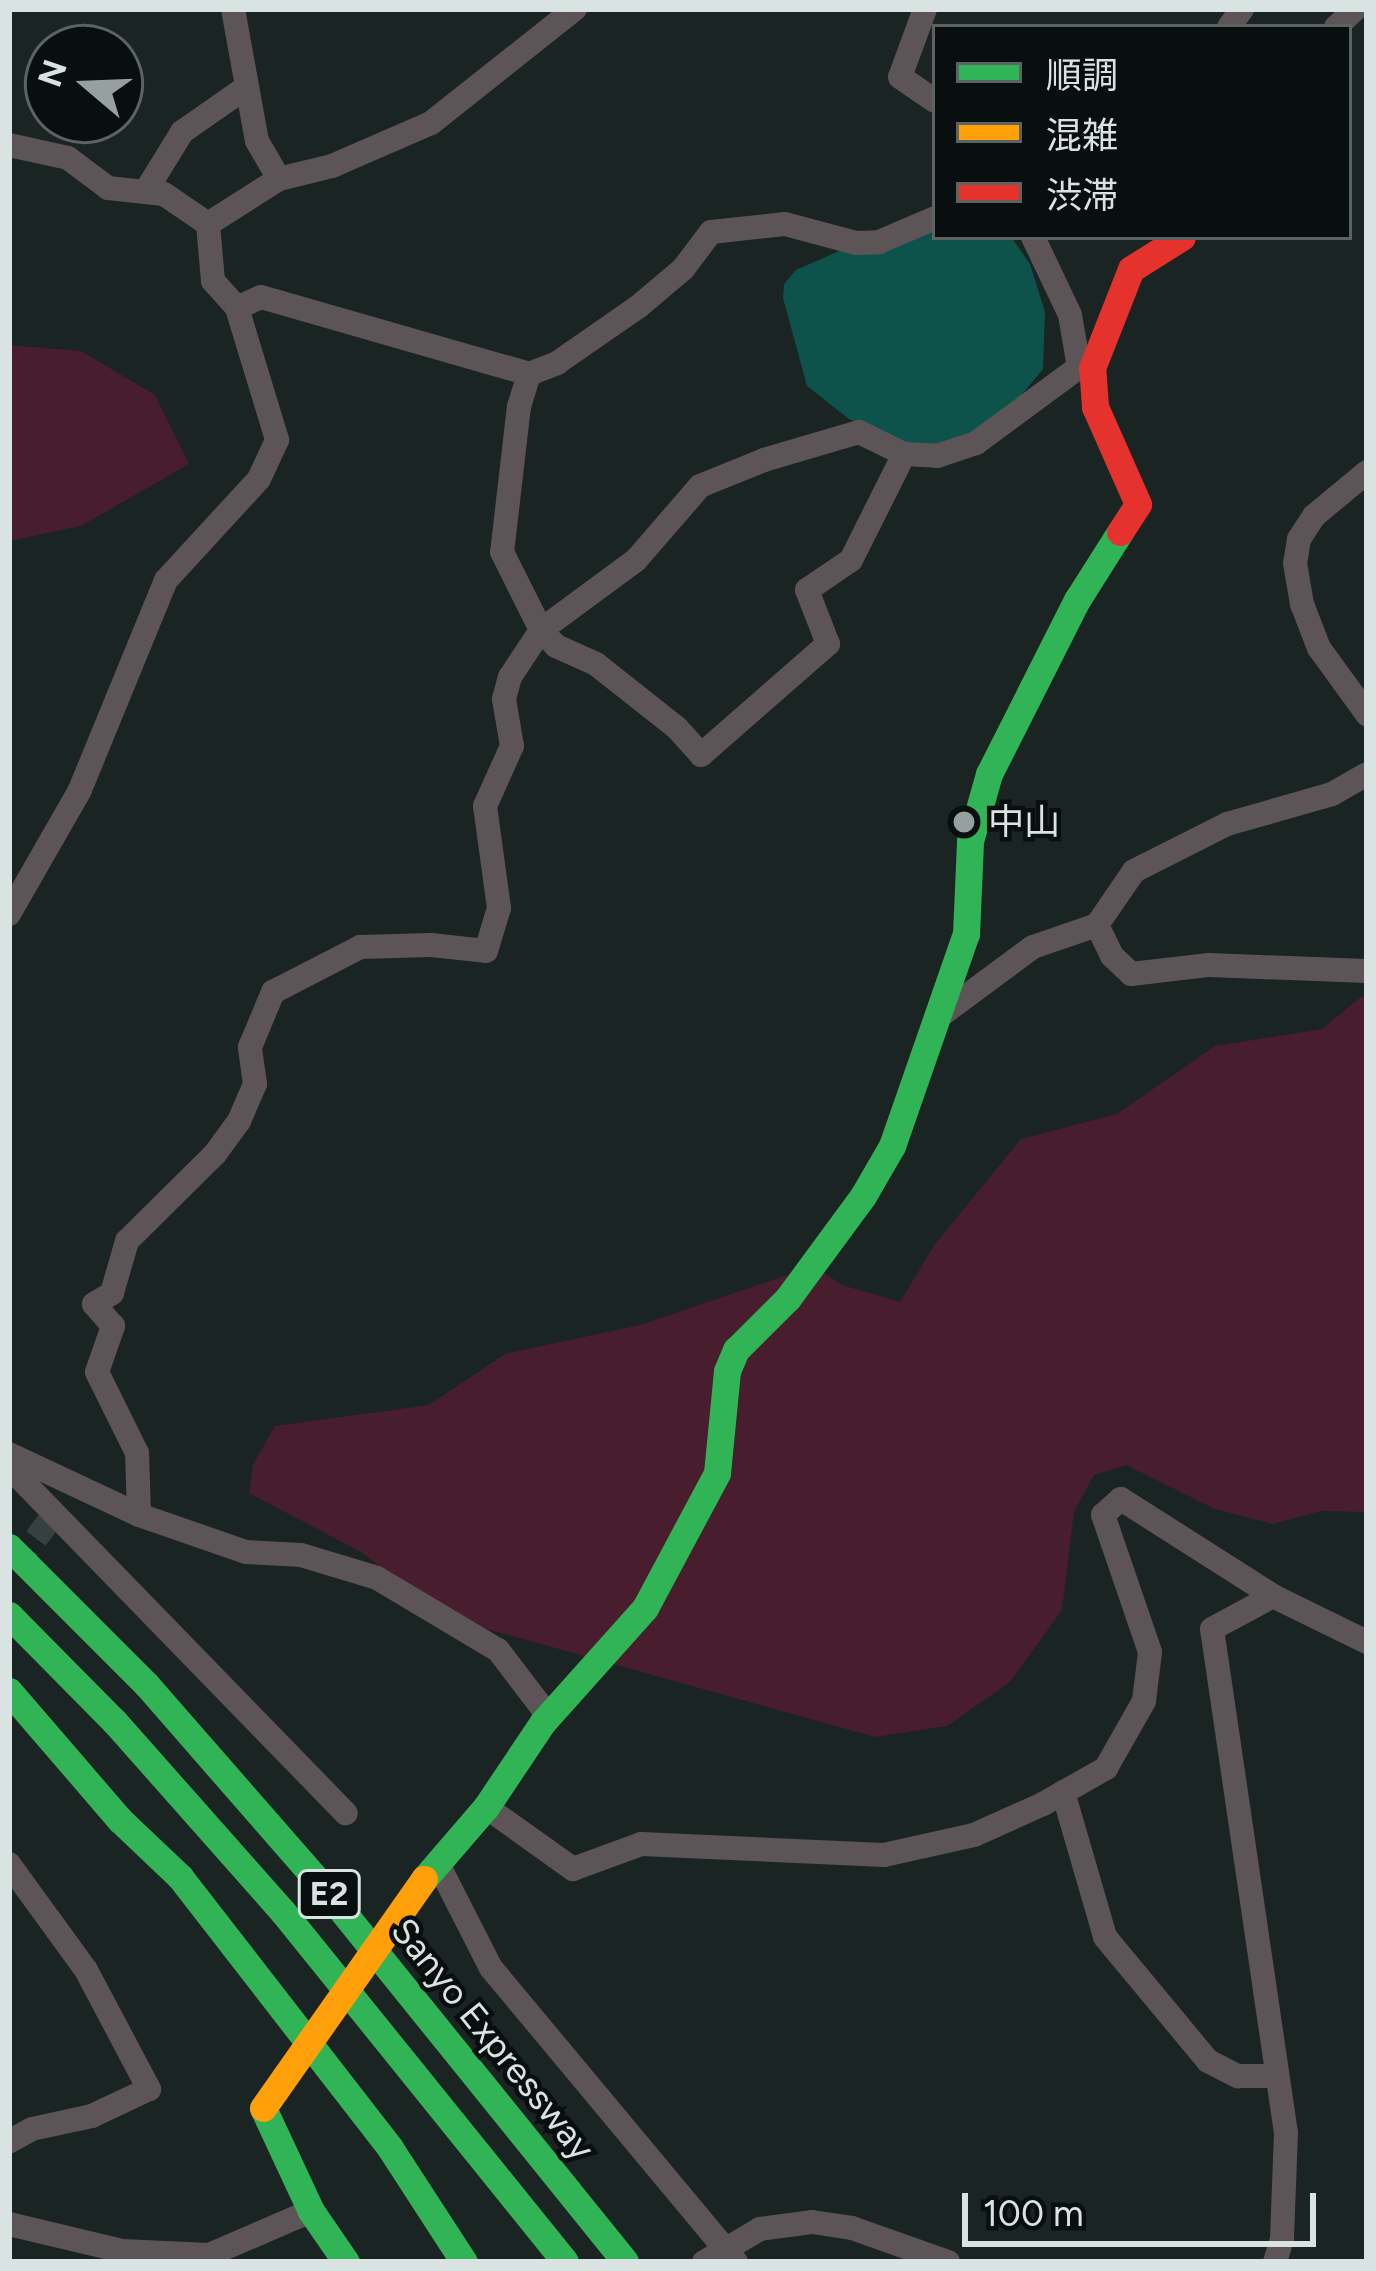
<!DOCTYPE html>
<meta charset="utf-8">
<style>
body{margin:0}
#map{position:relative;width:1376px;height:2271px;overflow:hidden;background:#1a2422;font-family:Figtree,"Noto Sans JP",sans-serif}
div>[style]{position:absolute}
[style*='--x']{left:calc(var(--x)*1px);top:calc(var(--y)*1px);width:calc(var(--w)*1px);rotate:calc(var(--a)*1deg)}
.green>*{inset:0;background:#481d2e}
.water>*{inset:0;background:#0e524c}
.street-tunnel>*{height:24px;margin-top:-12px;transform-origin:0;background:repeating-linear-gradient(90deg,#36413f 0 24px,transparent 0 36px)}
.street>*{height:24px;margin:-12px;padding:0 12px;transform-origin:12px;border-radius:12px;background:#5c5456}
.fast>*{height:27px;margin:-13.5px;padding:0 13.5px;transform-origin:13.5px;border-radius:13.5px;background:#30b455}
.jam>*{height:27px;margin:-13.5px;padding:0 13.5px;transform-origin:13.5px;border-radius:13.5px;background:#e5322d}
.slow-bridge>*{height:27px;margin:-13.5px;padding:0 13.5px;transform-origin:13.5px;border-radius:13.5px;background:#ff9f0a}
.dots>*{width:33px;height:33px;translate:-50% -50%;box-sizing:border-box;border:6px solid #080f0e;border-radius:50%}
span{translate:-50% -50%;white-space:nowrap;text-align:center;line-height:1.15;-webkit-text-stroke:9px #080f0e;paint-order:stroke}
.shield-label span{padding:3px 9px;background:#080f0e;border:3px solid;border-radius:9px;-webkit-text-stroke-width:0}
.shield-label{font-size:33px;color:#d8e3e2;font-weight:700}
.poi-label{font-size:36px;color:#d8e3e2}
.left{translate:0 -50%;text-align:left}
.street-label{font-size:36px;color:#d8e3e2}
.frame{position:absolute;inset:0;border:12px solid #d8e3e2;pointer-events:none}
.legend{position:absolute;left:932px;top:24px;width:420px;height:216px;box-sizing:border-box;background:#080f0e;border:3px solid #5b6463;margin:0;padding:15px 21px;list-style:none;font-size:36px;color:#d8e3e2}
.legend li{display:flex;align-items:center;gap:24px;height:60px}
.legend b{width:60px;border:3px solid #5b6463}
.north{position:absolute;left:24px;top:24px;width:120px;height:120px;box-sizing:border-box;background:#080f0e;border:3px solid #5b6463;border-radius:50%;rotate:289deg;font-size:33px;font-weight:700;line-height:48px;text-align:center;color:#d8e3e2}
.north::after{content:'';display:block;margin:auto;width:42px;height:54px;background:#96a09f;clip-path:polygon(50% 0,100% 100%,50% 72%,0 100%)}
.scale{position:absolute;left:962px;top:2193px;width:354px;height:54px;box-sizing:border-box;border:6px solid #d8e3e2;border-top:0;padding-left:15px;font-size:36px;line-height:42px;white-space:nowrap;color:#d8e3e2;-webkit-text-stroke:9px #080f0e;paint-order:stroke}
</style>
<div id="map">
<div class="green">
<i style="clip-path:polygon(9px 345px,81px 351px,155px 395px,189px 464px,81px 526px,9px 541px)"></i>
<i style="clip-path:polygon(1361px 997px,1367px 997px,1367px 1512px,1321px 1511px,1273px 1524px,1215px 1509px,1126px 1465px,1094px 1475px,1074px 1512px,1062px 1610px,1010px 1682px,947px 1726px,875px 1737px,451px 1619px,361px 1552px,249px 1493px,253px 1465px,275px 1426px,429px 1405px,505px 1354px,640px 1325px,814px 1266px,842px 1285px,900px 1302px,935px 1244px,1021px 1139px,1117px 1114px,1215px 1046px,1322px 1029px)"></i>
</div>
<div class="water">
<i style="clip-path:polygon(935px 231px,935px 237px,1011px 237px,1030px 264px,1045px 312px,1043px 369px,1014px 404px,947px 448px,906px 445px,849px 419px,807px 386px,783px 298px,784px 284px,796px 270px,846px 248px)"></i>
</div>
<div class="street-tunnel">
<i style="--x:14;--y:1567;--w:69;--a:-52.6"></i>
</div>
<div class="street">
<i style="--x:233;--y:9;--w:134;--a:79.7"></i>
<i style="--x:257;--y:141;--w:44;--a:59.9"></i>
<i style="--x:925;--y:9;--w:72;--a:110.2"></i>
<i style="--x:900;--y:77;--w:42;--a:34.4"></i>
<i style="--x:1229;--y:27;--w:22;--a:-54"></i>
<i style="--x:1336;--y:27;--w:26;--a:-43"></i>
<i style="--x:9;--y:145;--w:60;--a:12.4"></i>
<i style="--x:68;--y:158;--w:50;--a:36.9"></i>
<i style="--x:108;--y:188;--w:56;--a:6.1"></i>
<i style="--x:164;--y:194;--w:53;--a:34.3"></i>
<i style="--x:208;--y:224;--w:57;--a:85"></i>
<i style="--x:213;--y:281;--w:36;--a:48"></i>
<i style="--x:237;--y:308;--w:138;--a:73.1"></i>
<i style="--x:277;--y:440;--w:43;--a:114.8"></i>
<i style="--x:259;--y:479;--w:137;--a:132.6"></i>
<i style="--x:166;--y:580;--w:227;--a:112.3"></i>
<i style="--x:80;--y:790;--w:143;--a:119.8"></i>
<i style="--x:147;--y:189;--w:67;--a:-58.4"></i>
<i style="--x:182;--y:132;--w:77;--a:-34.9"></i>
<i style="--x:208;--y:224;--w:84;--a:-32.4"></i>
<i style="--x:279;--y:179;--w:55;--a:-13.8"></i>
<i style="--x:332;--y:166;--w:108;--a:-23.5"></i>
<i style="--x:431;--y:123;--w:184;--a:-38.4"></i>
<i style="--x:1033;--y:237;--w:86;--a:64.6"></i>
<i style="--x:1070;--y:315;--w:53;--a:80.2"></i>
<i style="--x:237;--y:308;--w:26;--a:-25"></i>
<i style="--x:261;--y:297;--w:279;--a:16"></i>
<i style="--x:529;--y:374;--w:30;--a:-21"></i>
<i style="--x:557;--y:363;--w:98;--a:-34.7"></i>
<i style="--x:638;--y:307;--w:59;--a:-40.2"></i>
<i style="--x:683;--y:269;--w:46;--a:-52.9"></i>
<i style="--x:711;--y:232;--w:74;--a:-6.2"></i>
<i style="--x:785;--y:224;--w:73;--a:15"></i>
<i style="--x:856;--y:243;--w:23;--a:-2"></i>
<i style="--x:879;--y:242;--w:61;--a:-23.2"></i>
<i style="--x:529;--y:374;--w:34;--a:107"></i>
<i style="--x:519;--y:406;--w:147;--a:96.6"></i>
<i style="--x:502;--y:552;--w:87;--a:63.4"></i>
<i style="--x:541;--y:630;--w:22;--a:47"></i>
<i style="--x:556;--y:646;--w:44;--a:24.2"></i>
<i style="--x:596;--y:664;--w:103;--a:38.3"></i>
<i style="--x:677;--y:728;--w:36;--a:48"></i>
<i style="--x:701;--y:755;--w:169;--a:-41.2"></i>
<i style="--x:828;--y:644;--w:58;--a:-111.3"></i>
<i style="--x:807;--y:590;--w:53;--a:-34.3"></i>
<i style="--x:851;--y:560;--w:119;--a:-63.4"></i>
<i style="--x:1367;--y:472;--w:69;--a:140.3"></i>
<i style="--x:1314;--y:516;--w:27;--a:123"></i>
<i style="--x:1299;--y:539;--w:24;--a:99"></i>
<i style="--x:1295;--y:563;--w:42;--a:80.3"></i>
<i style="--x:1302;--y:604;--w:47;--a:68.9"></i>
<i style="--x:1319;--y:648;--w:82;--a:54"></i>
<i style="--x:1097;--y:925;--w:34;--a:64"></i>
<i style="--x:1112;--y:956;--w:26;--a:43"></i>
<i style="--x:1131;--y:974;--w:79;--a:-6.6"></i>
<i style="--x:1209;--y:965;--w:158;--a:2.2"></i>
<i style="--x:941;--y:1015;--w:114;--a:-36.5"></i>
<i style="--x:1033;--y:947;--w:68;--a:-19"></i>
<i style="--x:1097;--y:925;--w:65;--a:-55.6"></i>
<i style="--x:1134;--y:871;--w:104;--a:-26.8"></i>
<i style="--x:1227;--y:824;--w:109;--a:-15.9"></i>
<i style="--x:1332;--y:794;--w:40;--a:-29.7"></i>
<i style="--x:9;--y:1454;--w:144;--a:25.1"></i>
<i style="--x:139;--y:1515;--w:113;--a:19.1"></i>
<i style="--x:246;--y:1552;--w:55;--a:3.1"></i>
<i style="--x:301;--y:1555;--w:79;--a:16.8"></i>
<i style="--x:377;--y:1578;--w:141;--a:30.8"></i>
<i style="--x:498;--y:1650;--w:84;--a:52.7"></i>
<i style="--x:9;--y:1467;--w:483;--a:45.8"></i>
<i style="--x:139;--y:1515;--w:62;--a:-91.8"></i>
<i style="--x:137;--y:1453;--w:90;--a:-116.3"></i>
<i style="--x:97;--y:1372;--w:49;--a:-70.8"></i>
<i style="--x:113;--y:1326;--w:29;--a:-131"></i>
<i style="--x:94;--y:1304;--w:21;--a:-31"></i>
<i style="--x:112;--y:1293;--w:54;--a:-73.9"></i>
<i style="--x:127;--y:1241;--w:124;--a:-44.7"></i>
<i style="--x:215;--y:1154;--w:41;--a:-54"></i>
<i style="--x:239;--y:1121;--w:40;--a:-66.6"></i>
<i style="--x:255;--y:1084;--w:37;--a:-98"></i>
<i style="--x:250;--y:1047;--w:60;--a:-67.3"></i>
<i style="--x:273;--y:992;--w:98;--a:-27.3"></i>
<i style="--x:360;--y:947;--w:71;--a:-1.6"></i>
<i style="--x:431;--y:945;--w:55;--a:6.2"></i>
<i style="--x:486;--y:951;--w:45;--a:-73.2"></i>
<i style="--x:499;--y:908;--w:103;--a:-97.8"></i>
<i style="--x:485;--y:806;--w:66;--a:-65.8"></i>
<i style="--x:512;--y:746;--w:48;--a:-99.7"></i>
<i style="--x:504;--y:699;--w:23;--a:-75"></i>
<i style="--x:510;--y:677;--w:56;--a:-56.6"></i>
<i style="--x:541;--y:630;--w:118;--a:-36.4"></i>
<i style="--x:636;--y:560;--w:98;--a:-49.1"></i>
<i style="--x:700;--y:486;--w:69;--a:-22.1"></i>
<i style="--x:764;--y:460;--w:99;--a:-16.4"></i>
<i style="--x:859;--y:432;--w:50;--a:26.1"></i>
<i style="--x:904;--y:454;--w:33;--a:3"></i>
<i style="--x:937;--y:456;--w:41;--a:-18.4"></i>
<i style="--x:976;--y:443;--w:128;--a:-36.4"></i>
<i style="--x:1079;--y:367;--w:13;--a:4"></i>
<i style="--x:1273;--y:1596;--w:69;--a:151.6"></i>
<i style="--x:1212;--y:1629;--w:509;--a:81.65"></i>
<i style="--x:1286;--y:2133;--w:106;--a:92.2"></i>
<i style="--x:1282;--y:2239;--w:24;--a:107"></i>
<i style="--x:1063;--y:1792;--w:151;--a:73.8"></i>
<i style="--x:1105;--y:1937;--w:161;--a:50.3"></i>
<i style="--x:1208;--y:2061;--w:34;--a:27"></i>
<i style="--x:1238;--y:2076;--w:38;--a:0"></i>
<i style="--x:486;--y:1807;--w:107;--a:35.5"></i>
<i style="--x:573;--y:1869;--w:72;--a:-20.2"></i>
<i style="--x:641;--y:1844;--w:243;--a:2.6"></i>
<i style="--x:884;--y:1855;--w:92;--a:-12.5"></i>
<i style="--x:974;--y:1835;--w:76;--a:-24.2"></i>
<i style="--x:1043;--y:1804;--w:73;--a:-29.7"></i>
<i style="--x:1106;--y:1768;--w:77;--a:-60.4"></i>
<i style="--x:1144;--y:1701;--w:49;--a:-83"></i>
<i style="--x:1150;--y:1652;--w:145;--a:-108.9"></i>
<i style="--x:1103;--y:1515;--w:24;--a:-42"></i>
<i style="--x:1121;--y:1499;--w:180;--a:32.5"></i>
<i style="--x:1273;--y:1596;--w:105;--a:26.1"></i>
<i style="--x:9;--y:1864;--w:131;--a:54"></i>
<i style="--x:86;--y:1970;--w:135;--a:62.1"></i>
<i style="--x:149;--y:2089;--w:63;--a:154.7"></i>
<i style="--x:92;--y:2116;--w:61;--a:167.8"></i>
<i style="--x:32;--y:2129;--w:26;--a:151"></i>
<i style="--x:439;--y:1866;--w:114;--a:63"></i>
<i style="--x:491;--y:1968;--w:383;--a:50.2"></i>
<i style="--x:9;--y:2224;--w:116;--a:13.4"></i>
<i style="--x:122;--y:2251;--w:87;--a:2.6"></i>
<i style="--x:209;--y:2255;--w:111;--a:-23.3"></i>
<i style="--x:704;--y:2262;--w:65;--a:-30.5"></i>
<i style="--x:760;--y:2229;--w:52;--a:-7.7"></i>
<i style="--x:812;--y:2222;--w:40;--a:8.5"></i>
<i style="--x:852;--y:2228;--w:102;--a:19.5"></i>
</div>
<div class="fast">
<i style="--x:9;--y:1547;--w:194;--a:45"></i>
<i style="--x:146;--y:1684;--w:262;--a:48.9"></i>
<i style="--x:318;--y:1881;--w:489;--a:51.1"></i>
<i style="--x:9;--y:1615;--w:149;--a:45.3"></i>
<i style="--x:114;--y:1721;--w:255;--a:48.5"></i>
<i style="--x:283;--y:1912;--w:449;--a:51.1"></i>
<i style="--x:9;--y:1691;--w:170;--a:49.3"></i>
<i style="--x:120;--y:1820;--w:83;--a:43.5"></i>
<i style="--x:180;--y:1877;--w:343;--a:52.2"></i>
<i style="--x:390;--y:2148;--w:136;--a:57"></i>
<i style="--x:424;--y:1879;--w:95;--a:-49.3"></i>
<i style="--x:486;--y:1807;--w:102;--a:-56.2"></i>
<i style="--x:543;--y:1722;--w:153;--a:-48.2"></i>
<i style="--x:645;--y:1608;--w:153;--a:-61.9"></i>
<i style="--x:717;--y:1473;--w:102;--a:-84.4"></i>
<i style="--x:727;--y:1371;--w:23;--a:-67"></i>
<i style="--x:736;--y:1350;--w:74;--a:-45"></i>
<i style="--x:788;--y:1298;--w:127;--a:-53.7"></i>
<i style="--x:863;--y:1196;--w:58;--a:-59.9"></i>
<i style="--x:892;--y:1146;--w:225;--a:-70.8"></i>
<i style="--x:966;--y:934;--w:93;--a:-87.5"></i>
<i style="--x:970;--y:841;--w:70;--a:-74.2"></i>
<i style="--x:989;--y:774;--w:195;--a:-63.2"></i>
<i style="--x:1077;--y:600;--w:80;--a:-57.7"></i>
<i style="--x:263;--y:2108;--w:114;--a:65"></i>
<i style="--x:311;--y:2211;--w:62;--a:55.5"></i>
</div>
<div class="jam">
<i style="--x:1120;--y:532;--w:33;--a:-57"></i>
<i style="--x:1138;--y:504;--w:106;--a:-113.9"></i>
<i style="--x:1095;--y:407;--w:39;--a:-94"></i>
<i style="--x:1092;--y:368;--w:106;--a:-68.5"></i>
<i style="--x:1131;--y:269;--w:60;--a:-32.1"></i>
</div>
<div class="slow-bridge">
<i style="--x:263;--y:2108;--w:280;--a:-54.9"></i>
</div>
<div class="dots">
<i style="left:964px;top:822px;background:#96a09f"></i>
</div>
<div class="shield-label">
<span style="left:329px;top:1894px">E2</span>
</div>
<div class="poi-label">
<span class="left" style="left:988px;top:822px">中山</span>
</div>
<div class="street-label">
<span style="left:493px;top:2039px;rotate:51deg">Sanyo Expressway</span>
</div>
<div class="frame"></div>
<ul class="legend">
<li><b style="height:15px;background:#30b455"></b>順調</li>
<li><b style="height:15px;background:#ff9f0a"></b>混雑</li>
<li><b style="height:15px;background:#e5322d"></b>渋滞</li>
</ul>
<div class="north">N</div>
<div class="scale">100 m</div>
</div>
